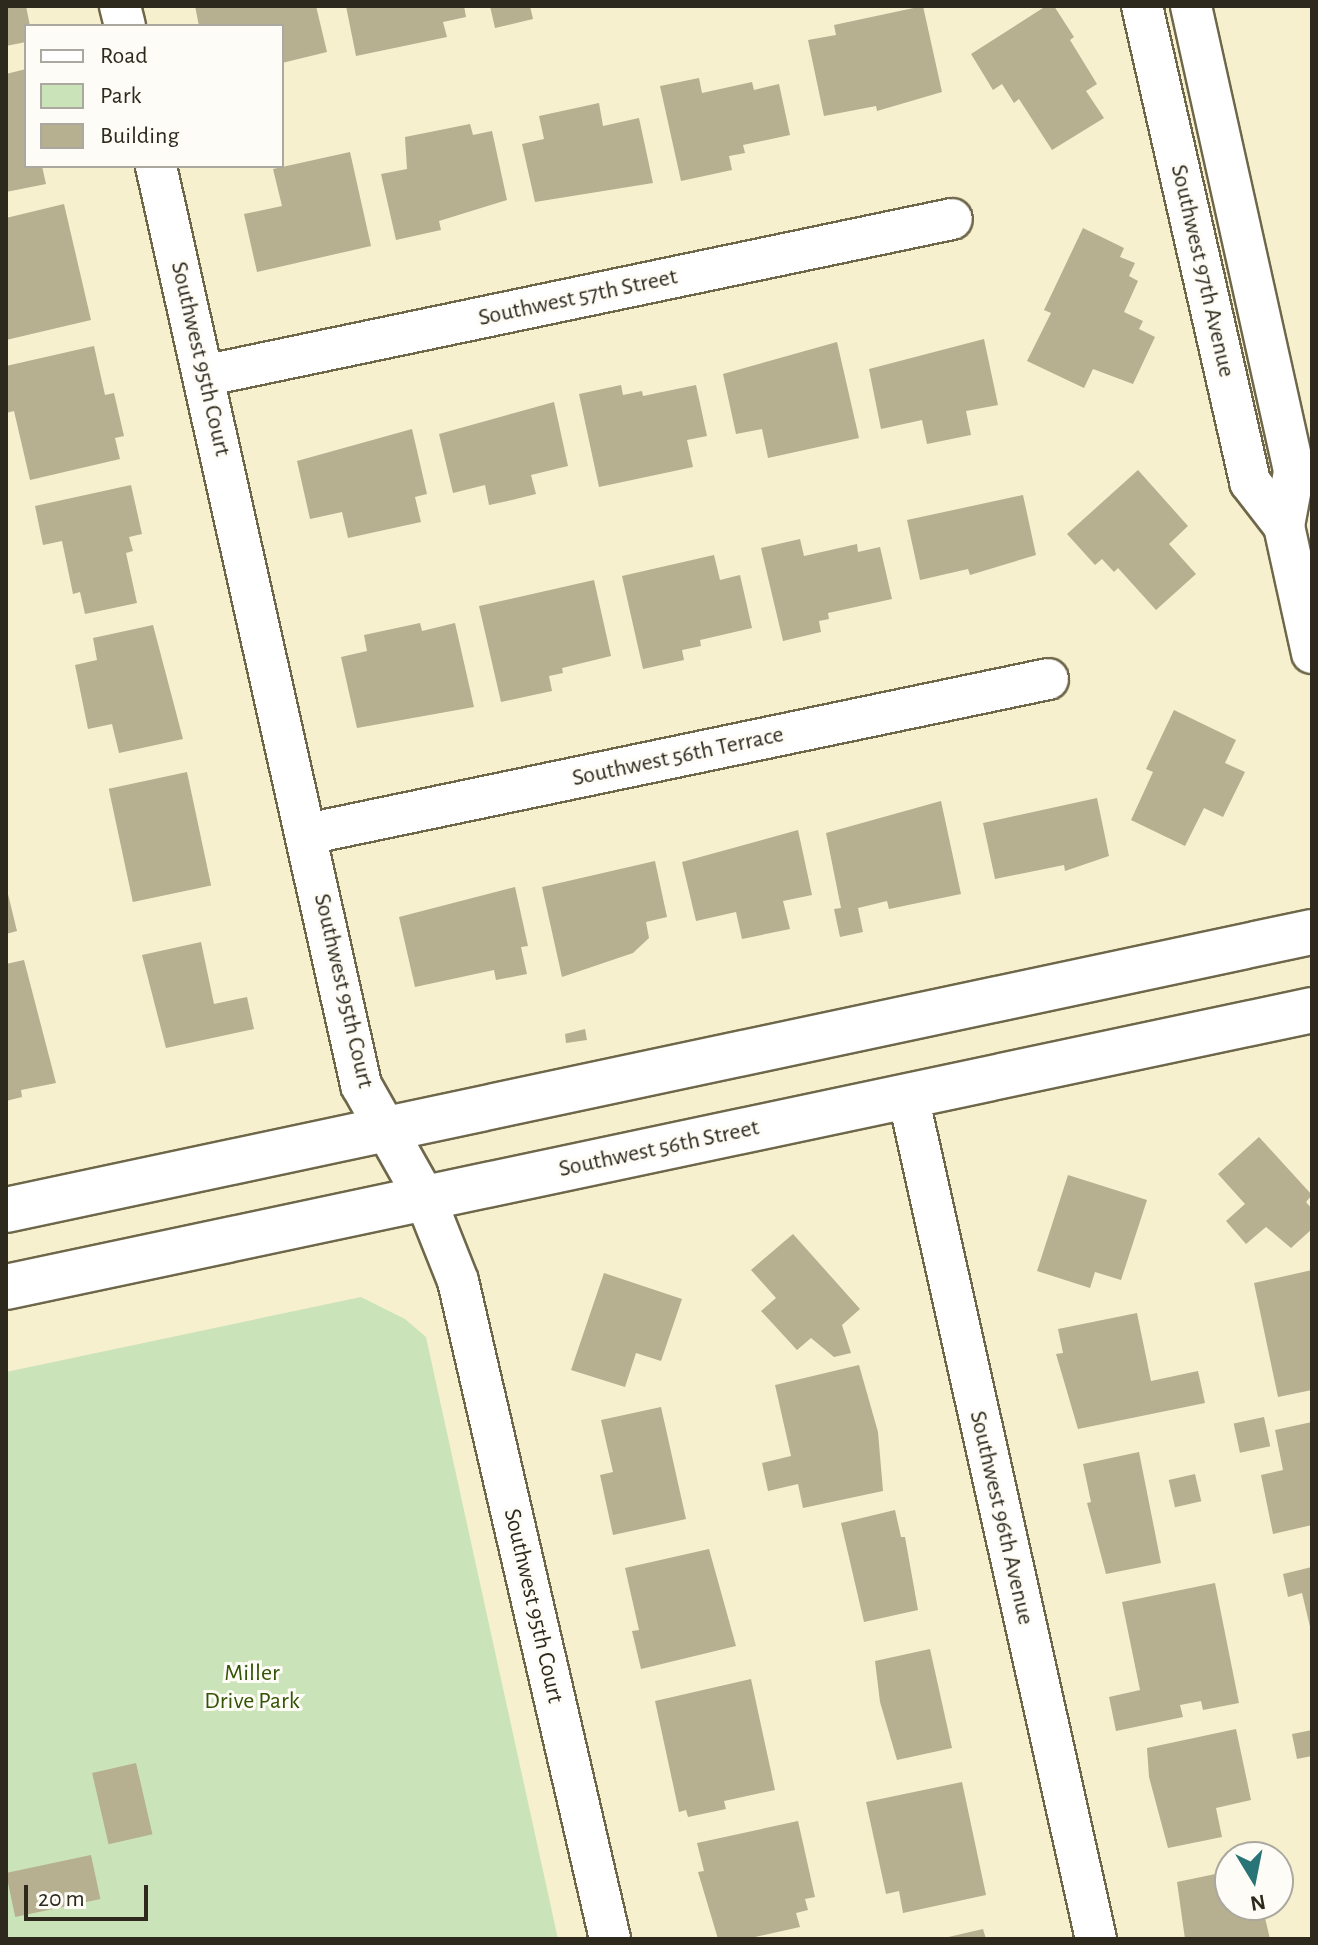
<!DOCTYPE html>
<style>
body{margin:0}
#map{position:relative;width:1318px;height:1945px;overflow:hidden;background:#f7f0cf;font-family:"Alegreya Sans",sans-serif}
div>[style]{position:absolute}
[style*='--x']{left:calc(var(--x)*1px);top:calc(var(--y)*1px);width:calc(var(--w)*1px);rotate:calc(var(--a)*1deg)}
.green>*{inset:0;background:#cbe3b9}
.building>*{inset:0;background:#b6af90;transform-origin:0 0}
.roads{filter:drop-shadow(2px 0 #6e674a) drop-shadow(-2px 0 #6e674a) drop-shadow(0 2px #6e674a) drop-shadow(0 -2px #6e674a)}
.minor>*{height:40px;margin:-20px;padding:0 20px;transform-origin:20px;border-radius:20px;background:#fff}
.major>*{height:44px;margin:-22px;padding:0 22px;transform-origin:22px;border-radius:22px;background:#fff}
span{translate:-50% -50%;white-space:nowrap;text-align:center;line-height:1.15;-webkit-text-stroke:6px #fefcf6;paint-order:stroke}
.street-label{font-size:24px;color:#2d2a1d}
.park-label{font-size:24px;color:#325304}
.frame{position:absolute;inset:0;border:8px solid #2d2a1d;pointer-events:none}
.legend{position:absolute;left:24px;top:24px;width:260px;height:144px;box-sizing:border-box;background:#fefcf6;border:2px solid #aaa89f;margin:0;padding:10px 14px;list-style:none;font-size:24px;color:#2d2a1d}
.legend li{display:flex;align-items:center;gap:16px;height:40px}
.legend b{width:40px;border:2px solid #aaa89f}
.north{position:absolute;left:1214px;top:1841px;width:80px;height:80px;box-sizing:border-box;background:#fefcf6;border:2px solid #aaa89f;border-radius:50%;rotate:170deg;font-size:22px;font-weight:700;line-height:32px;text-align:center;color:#2d2a1d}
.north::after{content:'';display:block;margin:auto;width:28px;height:36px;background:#297476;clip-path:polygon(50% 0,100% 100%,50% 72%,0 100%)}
.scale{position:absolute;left:24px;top:1885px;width:124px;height:36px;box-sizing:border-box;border:4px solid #2d2a1d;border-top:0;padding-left:10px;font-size:24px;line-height:28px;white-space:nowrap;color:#2d2a1d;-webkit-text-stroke:6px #fefcf6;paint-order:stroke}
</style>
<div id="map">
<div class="green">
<i style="clip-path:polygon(361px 1297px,405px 1319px,426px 1337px,558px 1939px,6px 1939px,6px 1372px)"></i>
</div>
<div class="building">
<i style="clip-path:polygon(6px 6px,26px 6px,30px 26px,26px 42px,6px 46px)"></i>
<i style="clip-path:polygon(195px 6px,316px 6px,327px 52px,282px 63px,282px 26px,199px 26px)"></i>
<i style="clip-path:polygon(346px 6px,464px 6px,466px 17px,443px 22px,447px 37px,356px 56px)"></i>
<i style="clip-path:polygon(490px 6px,530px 6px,533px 19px,495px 28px)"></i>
<i style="clip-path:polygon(923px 6px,942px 92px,877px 111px,876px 106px,824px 116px,808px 40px,836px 35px,834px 25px)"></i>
<i style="clip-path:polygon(1046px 6px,1054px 6px,1074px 37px,1070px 40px,1097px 84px,1086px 91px,1104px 118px,1052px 150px,1019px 99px,1014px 103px,1002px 84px,993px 90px,971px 54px)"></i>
<i style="clip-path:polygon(26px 69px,26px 166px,42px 166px,46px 184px,6px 192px,6px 74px)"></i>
<i style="clip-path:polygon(699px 78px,702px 93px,752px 82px,754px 90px,779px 84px,790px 135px,743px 145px,745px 153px,729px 156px,732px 170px,681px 181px,660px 86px)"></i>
<i style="clip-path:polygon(599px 103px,603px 126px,639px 118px,653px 183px,535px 202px,522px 144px,544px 139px,539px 116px)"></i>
<i style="clip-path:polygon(470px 124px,473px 135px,492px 131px,507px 200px,439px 221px,441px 230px,396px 240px,381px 174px,407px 169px,405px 137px)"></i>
<i style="clip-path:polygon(350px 152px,371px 246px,257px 272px,244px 214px,282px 206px,273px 169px)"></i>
<i style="clip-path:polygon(64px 204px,91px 320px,6px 340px,6px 218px)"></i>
<i style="clip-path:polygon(1083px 228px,1124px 248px,1120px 257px,1135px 263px,1129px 276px,1138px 281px,1124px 312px,1143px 321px,1139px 329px,1155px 337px,1133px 384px,1093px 369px,1084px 388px,1027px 361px,1051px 313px,1044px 310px)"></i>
<i style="clip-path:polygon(984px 339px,998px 405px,966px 411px,971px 435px,927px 444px,922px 420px,881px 429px,869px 369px)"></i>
<i style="clip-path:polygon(837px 342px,859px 438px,768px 458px,762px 429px,736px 434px,723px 374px)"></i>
<i style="clip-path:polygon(94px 346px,105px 395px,114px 393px,124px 436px,115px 438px,120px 459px,30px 480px,14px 411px,6px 413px,6px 366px)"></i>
<i style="clip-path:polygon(621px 385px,623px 395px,642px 391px,643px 396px,696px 385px,707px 436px,687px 440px,693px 467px,599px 487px,579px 394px)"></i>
<i style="clip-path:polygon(554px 402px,568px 466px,531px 475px,536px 494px,512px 500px,489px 505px,485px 485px,453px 493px,439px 434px)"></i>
<i style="clip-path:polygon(412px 429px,427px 494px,415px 497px,421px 522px,348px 538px,342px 512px,310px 519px,297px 461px)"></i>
<i style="clip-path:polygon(1138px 470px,1188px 526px,1169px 544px,1196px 574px,1156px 610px,1118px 568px,1114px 572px,1102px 559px,1095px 565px,1067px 534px)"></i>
<i style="clip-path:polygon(131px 485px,142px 534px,129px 537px,133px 551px,126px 553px,137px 603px,85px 614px,80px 592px,73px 594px,62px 541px,43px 545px,35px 506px)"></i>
<i style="clip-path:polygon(1023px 495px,1036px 555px,970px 575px,968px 569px,920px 580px,907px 520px)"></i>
<i style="clip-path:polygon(800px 539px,804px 556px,857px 544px,858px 552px,880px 547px,892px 599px,828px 613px,829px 619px,819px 621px,821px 632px,783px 641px,761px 548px)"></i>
<i style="clip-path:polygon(714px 555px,720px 580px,740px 575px,752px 628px,700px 640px,701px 646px,682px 650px,684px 660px,643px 669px,622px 576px)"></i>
<i style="clip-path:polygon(594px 580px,611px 656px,562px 668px,563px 673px,549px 676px,552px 691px,501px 702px,479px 606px)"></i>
<i style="clip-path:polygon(420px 623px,422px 631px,455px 623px,474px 707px,357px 728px,341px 657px,367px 651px,364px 635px)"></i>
<i style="clip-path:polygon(153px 625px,183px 739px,119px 753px,112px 724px,88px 729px,75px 665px,97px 660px,93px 638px)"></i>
<i style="clip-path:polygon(1174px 710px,1236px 740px,1225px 763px,1245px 772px,1223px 817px,1204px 808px,1185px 846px,1131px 820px,1153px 772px,1146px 769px)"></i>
<i style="left:187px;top:772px;width:116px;height:80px;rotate:78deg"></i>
<i style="clip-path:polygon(1097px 798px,1109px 856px,1065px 871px,1064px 865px,995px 879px,983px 823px)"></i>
<i style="clip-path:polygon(941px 801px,961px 894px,889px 909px,887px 901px,858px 908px,863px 932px,840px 937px,834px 909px,841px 908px,826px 833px)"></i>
<i style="clip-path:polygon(798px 830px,812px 895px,783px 901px,790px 929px,742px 939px,736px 912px,696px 921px,682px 862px)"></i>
<i style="clip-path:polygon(655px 861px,667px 917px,646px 922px,649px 938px,633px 953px,562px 977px,542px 887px)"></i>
<i style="clip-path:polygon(6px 886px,17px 931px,6px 934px)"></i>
<i style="clip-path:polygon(515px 887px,528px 946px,521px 947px,527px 974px,496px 980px,494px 970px,415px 987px,399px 917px)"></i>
<i style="clip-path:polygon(201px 942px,214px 1004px,247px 997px,254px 1029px,166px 1048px,142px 955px)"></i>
<i style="clip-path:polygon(24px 960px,56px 1083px,21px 1090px,22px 1097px,6px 1101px,6px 964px)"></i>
<i style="clip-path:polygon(585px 1029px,587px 1040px,566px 1043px,565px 1034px)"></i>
<i style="clip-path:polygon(1259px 1137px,1312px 1195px,1306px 1202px,1312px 1209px,1312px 1229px,1291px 1248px,1266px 1227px,1246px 1244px,1226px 1221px,1245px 1204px,1218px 1174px)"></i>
<i style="clip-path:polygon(1068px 1175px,1147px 1200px,1121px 1280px,1095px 1272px,1090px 1288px,1037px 1271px)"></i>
<i style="clip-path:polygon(793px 1234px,860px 1309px,842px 1325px,851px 1353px,834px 1357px,811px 1338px,797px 1350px,761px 1311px,776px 1298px,751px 1270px)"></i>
<i style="clip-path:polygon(1312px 1270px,1312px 1390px,1278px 1397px,1254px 1283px)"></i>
<i style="clip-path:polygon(604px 1273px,682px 1299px,661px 1361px,636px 1353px,625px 1387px,571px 1370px)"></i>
<i style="clip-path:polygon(1137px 1313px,1151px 1381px,1198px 1371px,1205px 1403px,1078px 1429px,1056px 1354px,1063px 1353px,1058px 1329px)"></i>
<i style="clip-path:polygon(859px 1365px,878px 1432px,883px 1491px,803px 1508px,798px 1484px,768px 1491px,762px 1463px,791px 1456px,775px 1385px)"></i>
<i style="clip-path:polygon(661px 1407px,686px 1519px,613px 1535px,600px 1475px,613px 1472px,601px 1420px)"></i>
<i style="left:1264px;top:1417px;width:30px;height:31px;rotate:78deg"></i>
<i style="clip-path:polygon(1312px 1422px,1312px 1525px,1273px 1534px,1261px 1475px,1283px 1470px,1275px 1430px)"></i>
<i style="clip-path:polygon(1139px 1452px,1161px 1563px,1106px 1574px,1087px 1503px,1091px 1502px,1083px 1464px)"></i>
<i style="left:1195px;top:1474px;width:28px;height:27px;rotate:77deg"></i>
<i style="clip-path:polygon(895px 1510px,901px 1537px,905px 1537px,918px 1610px,864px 1622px,841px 1523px)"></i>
<i style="clip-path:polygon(709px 1549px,736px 1646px,641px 1669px,632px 1631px,639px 1630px,625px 1568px)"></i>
<i style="clip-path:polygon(1312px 1567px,1312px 1631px,1311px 1631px,1302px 1593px,1288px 1597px,1283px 1574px)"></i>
<i style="clip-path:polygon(1215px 1583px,1239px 1703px,1203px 1710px,1201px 1701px,1180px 1705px,1183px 1717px,1116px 1731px,1109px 1697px,1140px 1690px,1122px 1602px)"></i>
<i style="clip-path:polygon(930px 1649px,952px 1748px,897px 1760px,880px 1702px,875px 1661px)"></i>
<i style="clip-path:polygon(751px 1679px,775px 1790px,724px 1801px,726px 1809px,688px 1817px,686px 1810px,679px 1812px,655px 1701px)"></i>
<i style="clip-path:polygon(1236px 1729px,1251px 1800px,1216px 1808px,1222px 1837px,1168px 1848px,1149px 1777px,1147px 1748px)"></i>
<i style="clip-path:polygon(1312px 1730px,1312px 1756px,1297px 1759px,1292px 1734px)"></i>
<i style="left:136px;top:1763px;width:73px;height:45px;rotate:77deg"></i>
<i style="clip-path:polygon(962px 1782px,986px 1895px,903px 1913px,899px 1891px,886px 1894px,866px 1802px)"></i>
<i style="clip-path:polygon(798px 1821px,815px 1897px,805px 1899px,808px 1910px,796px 1913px,800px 1927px,746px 1939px,718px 1939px,698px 1872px,704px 1871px,697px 1843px)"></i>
<i style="left:91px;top:1855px;width:45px;height:87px;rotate:78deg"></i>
<i style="clip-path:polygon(1230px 1871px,1230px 1905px,1262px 1905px,1270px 1939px,1185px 1939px,1177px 1882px)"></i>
<i style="clip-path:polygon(983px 1929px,986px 1939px,944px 1939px,944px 1938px)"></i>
</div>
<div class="roads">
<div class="minor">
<i style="--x:120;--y:6;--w:21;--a:76"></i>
<i style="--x:1142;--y:6;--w:488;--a:77.2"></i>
<i style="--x:1250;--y:482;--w:56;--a:52.3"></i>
<i style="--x:1191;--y:6;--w:477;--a:77.5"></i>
<i style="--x:1294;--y:472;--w:55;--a:100.5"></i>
<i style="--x:1284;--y:526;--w:130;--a:77.6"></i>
<i style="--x:156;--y:166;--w:942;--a:77.42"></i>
<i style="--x:361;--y:1085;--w:130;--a:60.5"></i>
<i style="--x:425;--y:1198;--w:89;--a:68.3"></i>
<i style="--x:458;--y:1281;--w:675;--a:76.99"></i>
<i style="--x:203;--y:376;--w:765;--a:-11.84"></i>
<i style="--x:307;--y:834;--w:757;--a:-11.81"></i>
<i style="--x:908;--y:1096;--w:864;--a:77.43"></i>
</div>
<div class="major">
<i style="--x:6;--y:1210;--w:1335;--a:-12.02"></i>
<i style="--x:6;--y:1287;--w:1335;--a:-11.97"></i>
</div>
</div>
<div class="street-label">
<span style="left:1202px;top:271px;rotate:77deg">Southwest 97th Avenue</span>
<span style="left:578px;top:298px;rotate:-12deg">Southwest 57th Street</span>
<span style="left:200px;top:359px;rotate:77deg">Southwest 95th Court</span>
<span style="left:678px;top:757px;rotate:-12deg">Southwest 56th Terrace</span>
<span style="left:343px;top:991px;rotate:77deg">Southwest 95th Court</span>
<span style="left:659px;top:1149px;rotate:-12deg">Southwest 56th Street</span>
<span style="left:1001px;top:1518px;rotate:77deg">Southwest 96th Avenue</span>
<span style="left:533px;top:1606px;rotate:77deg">Southwest 95th Court</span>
</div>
<div class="park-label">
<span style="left:252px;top:1688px">Miller<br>Drive Park</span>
</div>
<div class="frame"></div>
<ul class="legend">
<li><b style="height:10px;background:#fff"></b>Road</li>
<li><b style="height:22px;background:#cbe3b9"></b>Park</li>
<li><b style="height:22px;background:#b6af90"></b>Building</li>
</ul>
<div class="north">N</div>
<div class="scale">20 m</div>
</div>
